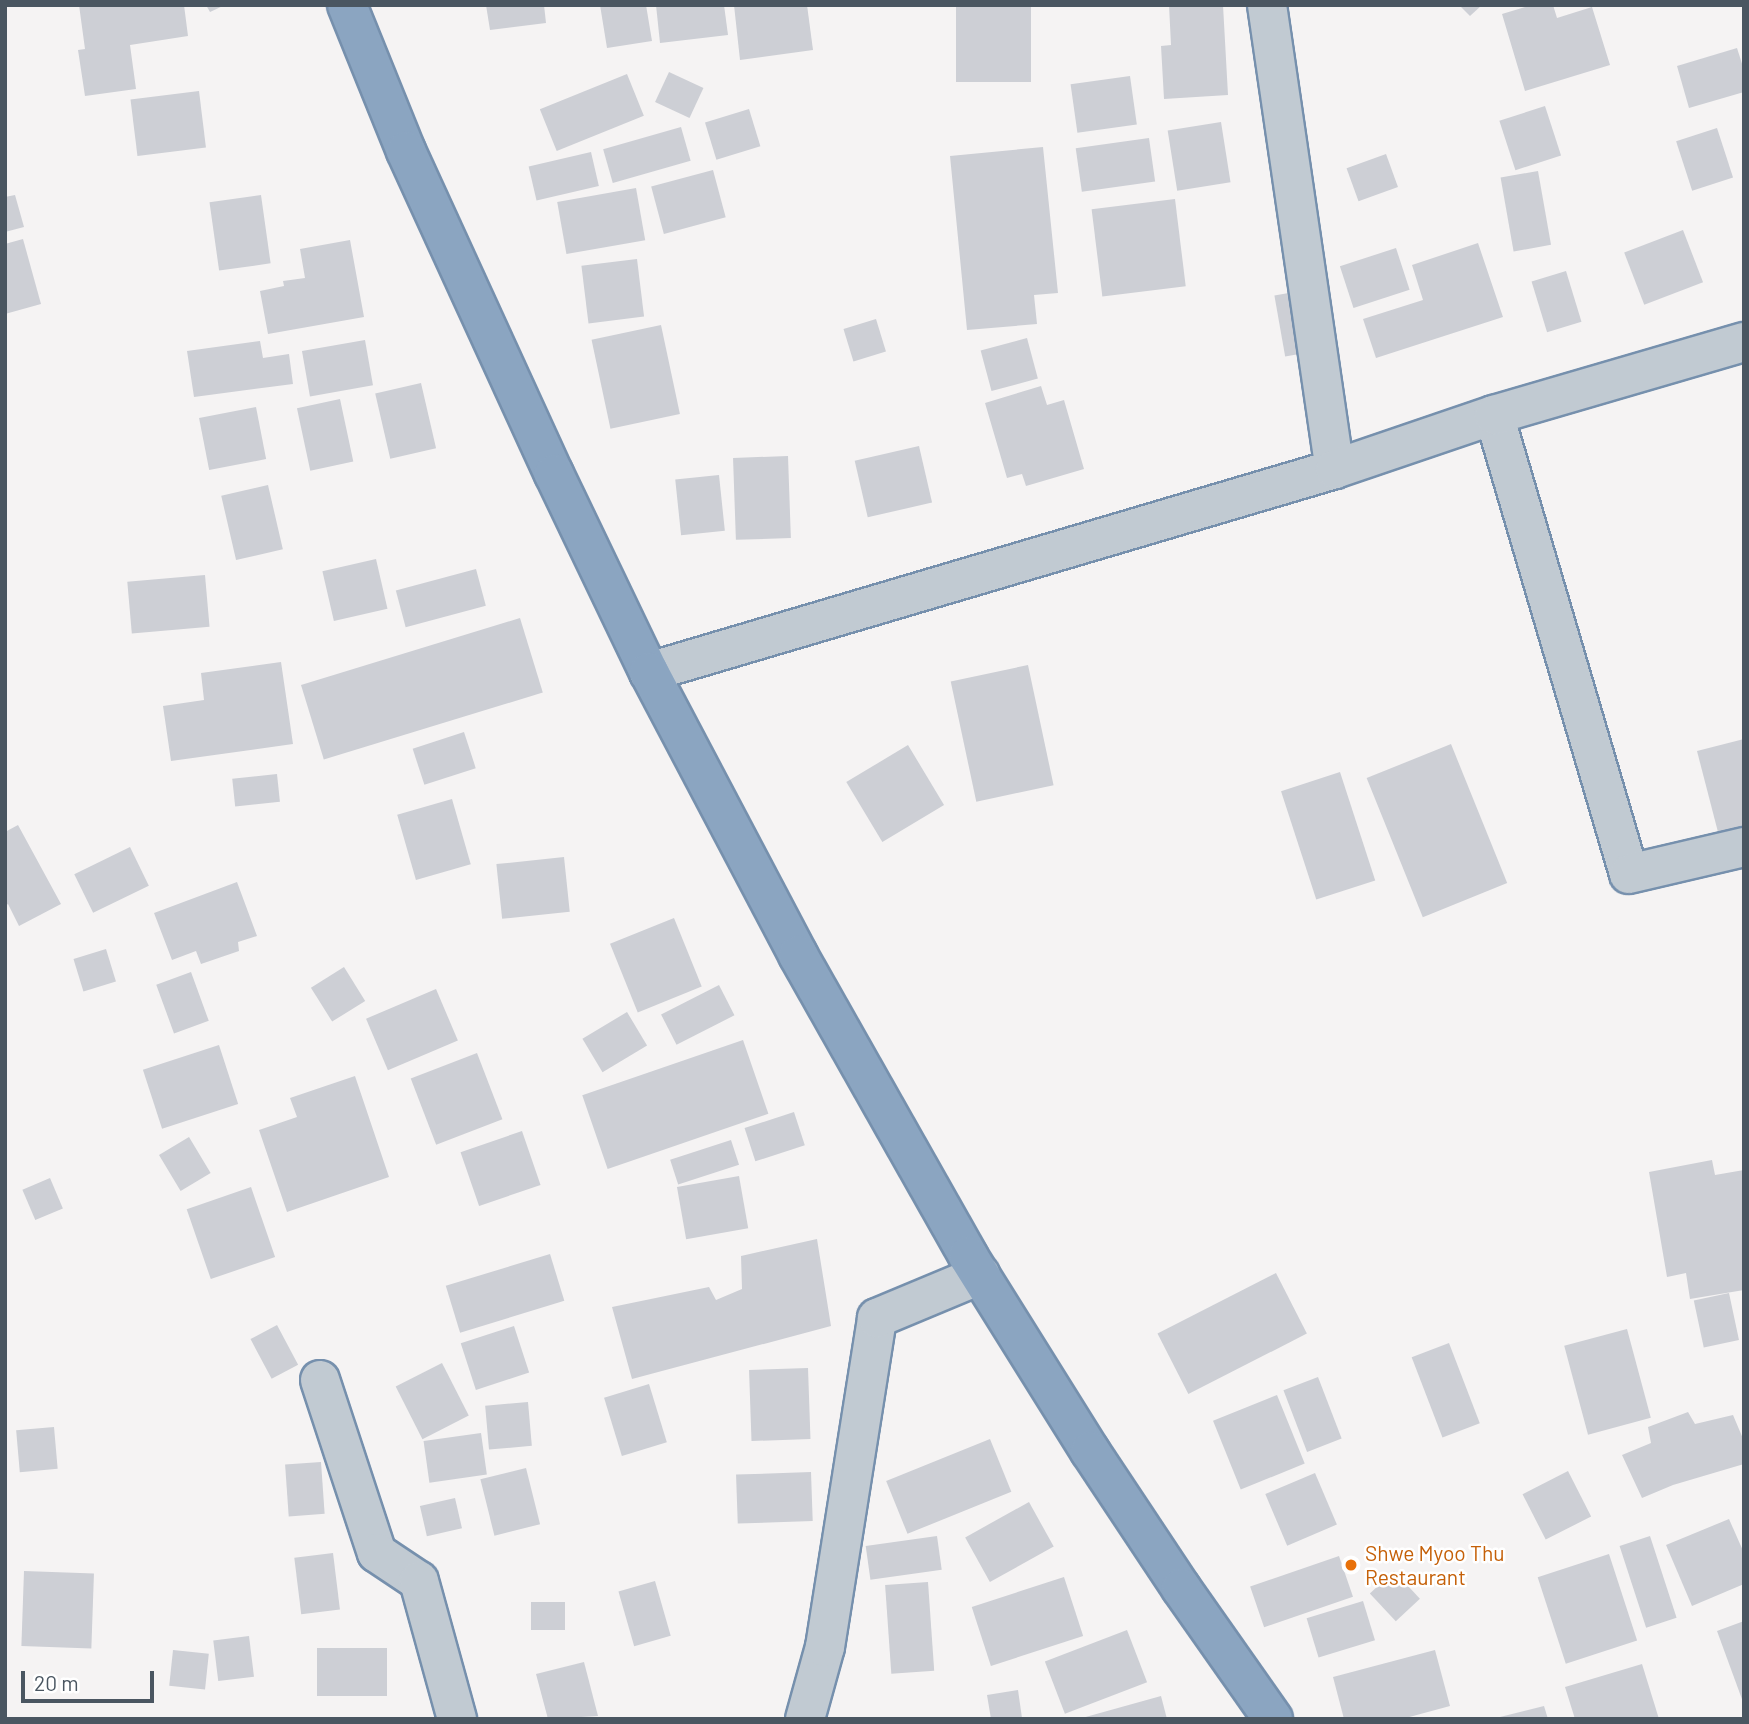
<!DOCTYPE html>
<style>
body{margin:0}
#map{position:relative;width:1749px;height:1724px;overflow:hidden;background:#f5f3f3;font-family:Barlow,sans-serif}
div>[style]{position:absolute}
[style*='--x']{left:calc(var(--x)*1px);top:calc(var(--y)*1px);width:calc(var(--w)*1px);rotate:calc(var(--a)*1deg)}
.building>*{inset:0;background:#cdcfd5;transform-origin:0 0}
.roads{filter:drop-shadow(2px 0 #7690ad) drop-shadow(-2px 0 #7690ad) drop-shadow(0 2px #7690ad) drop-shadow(0 -2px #7690ad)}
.minor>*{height:38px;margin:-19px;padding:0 19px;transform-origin:19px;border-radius:19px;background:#c1cad2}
.highway>*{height:38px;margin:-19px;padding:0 19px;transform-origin:19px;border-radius:19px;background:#8ba5c1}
.dots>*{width:19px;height:19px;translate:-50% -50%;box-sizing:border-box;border:4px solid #fff;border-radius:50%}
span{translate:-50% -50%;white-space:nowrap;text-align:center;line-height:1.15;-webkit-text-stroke:5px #fff;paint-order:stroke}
.food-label{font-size:21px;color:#c56008}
.left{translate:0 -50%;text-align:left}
.frame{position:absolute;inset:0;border:7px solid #4a5661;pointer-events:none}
.scale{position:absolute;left:21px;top:1671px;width:133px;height:32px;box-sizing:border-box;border:4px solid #4a5661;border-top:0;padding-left:9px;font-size:21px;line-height:24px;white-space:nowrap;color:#4a5661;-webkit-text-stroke:5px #fff;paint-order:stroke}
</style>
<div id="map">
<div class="building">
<i style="clip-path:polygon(79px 5px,184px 5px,188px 36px,130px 45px,136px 89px,85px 96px,78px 50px,85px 49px)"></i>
<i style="clip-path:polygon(206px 5px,225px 5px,210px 12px)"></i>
<i style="clip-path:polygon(486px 5px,544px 5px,546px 23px,490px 30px)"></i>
<i style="clip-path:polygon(600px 5px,646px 5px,652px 41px,607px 48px)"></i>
<i style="clip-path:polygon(656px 5px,724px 5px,728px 35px,660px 43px)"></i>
<i style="clip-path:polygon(734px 5px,807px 5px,813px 50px,740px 60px)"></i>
<i style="left:956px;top:5px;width:75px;height:77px"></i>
<i style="clip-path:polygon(1169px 5px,1223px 5px,1228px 95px,1164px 99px,1161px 46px,1171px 45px)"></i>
<i style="clip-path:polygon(1459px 5px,1482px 5px,1470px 16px)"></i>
<i style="clip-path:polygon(1532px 5px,1553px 5px,1557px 18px,1592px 7px,1610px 65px,1525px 91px,1502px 14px)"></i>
<i style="clip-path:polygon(1737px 48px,1744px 70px,1744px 92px,1689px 108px,1677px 66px)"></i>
<i style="left:669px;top:72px;width:38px;height:33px;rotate:25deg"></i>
<i style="left:627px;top:74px;width:45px;height:94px;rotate:68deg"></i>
<i style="left:1130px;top:76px;width:49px;height:60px;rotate:82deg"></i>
<i style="left:199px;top:91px;width:57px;height:69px;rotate:83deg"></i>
<i style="left:1545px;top:106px;width:52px;height:48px;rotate:72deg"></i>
<i style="left:749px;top:109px;width:39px;height:46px;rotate:73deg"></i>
<i style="left:1221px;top:122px;width:61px;height:54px;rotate:81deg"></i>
<i style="left:681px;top:127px;width:35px;height:81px;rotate:74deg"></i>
<i style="left:1717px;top:128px;width:52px;height:43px;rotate:72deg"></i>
<i style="left:1149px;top:138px;width:44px;height:74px;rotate:82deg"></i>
<i style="clip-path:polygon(1043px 147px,1058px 293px,1034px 295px,1037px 324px,967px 330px,950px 156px)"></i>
<i style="left:591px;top:152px;width:35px;height:64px;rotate:77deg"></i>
<i style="left:1386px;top:154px;width:35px;height:42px;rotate:70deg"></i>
<i style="left:713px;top:170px;width:49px;height:64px;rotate:75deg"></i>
<i style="left:1538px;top:171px;width:75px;height:38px;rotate:80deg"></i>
<i style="left:636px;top:188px;width:53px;height:80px;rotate:80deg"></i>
<i style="clip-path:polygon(15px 195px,24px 227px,5px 232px,5px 197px)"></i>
<i style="left:261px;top:195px;width:69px;height:52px;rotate:82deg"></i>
<i style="left:1175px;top:199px;width:88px;height:84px;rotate:83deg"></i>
<i style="left:1683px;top:230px;width:56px;height:63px;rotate:69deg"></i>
<i style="clip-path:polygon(23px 239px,41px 304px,5px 314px,5px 244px)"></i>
<i style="clip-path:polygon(350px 240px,364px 317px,268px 334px,260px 291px,284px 286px,283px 281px,305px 278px,300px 249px)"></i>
<i style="clip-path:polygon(1478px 243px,1503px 317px,1376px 358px,1363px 319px,1423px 300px,1412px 265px)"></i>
<i style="left:1396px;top:248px;width:44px;height:59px;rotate:72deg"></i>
<i style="left:637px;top:259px;width:58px;height:56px;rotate:83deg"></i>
<i style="left:1566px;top:271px;width:53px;height:36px;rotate:73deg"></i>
<i style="left:1300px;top:291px;width:62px;height:26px;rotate:80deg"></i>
<i style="left:876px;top:319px;width:34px;height:34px;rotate:73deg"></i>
<i style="left:661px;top:325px;width:91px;height:71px;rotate:78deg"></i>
<i style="left:1027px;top:338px;width:42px;height:48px;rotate:75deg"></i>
<i style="left:365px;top:340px;width:46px;height:64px;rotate:80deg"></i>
<i style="clip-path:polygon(260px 341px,263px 358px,289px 354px,293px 384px,194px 397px,187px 351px)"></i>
<i style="left:421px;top:383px;width:67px;height:47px;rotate:77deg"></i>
<i style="clip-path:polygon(1041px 386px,1047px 405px,1064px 400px,1084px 469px,1026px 486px,1022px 474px,1007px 478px,985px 403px)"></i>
<i style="left:340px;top:399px;width:64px;height:44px;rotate:78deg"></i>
<i style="left:256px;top:407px;width:53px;height:58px;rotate:79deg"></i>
<i style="left:919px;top:446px;width:58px;height:66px;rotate:77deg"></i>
<i style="left:788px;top:456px;width:82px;height:55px;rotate:88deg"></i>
<i style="left:719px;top:475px;width:56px;height:44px;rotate:84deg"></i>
<i style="left:268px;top:485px;width:66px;height:48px;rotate:77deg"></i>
<i style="left:376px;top:559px;width:51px;height:55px;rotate:77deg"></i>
<i style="left:476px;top:569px;width:38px;height:83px;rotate:75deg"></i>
<i style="left:205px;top:575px;width:52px;height:78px;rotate:85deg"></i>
<i style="left:520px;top:618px;width:78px;height:229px;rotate:73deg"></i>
<i style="clip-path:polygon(281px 662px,293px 744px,171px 761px,163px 706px,204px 700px,201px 673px)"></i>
<i style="left:1028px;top:665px;width:123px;height:79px;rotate:78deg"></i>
<i style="left:464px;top:732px;width:38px;height:54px;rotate:72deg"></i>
<i style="clip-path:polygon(1744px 739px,1744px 830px,1719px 836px,1697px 751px)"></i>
<i style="left:1451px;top:744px;width:150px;height:91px;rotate:68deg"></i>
<i style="left:908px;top:745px;width:70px;height:72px;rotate:59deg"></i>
<i style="left:1340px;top:772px;width:114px;height:62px;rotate:72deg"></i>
<i style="left:277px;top:774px;width:28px;height:45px;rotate:84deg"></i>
<i style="left:452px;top:799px;width:68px;height:57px;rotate:74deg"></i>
<i style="clip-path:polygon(18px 825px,61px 904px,19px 926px,8px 904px,5px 906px,5px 832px)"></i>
<i style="left:130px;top:847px;width:43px;height:62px;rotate:64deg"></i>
<i style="left:564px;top:857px;width:55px;height:68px;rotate:84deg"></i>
<i style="clip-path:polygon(237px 882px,257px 936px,238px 942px,239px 951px,201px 964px,196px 951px,172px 960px,154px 913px)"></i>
<i style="left:674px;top:918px;width:74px;height:69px;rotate:68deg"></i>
<i style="left:106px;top:949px;width:34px;height:34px;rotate:73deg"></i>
<i style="left:344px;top:967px;width:40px;height:39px;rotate:58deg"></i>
<i style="left:191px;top:972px;width:52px;height:37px;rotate:70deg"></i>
<i style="left:719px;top:985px;width:34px;height:65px;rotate:63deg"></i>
<i style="left:436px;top:989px;width:56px;height:76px;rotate:67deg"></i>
<i style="left:627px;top:1012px;width:39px;height:52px;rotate:59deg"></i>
<i style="left:743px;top:1040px;width:78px;height:170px;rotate:71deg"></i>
<i style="left:219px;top:1045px;width:62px;height:80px;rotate:72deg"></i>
<i style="left:477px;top:1053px;width:71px;height:71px;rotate:69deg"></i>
<i style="clip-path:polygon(355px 1076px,389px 1177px,287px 1212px,259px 1130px,297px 1117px,290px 1098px)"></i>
<i style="left:794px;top:1112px;width:35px;height:52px;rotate:72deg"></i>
<i style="left:522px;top:1131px;width:57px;height:65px;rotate:71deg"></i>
<i style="left:189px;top:1137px;width:42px;height:35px;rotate:59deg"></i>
<i style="left:731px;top:1140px;width:26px;height:64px;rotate:72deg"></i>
<i style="clip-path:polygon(1712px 1160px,1715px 1175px,1744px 1170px,1744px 1290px,1690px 1299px,1686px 1273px,1667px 1277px,1649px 1172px)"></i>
<i style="left:739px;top:1176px;width:53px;height:63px;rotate:80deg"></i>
<i style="left:50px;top:1178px;width:33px;height:30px;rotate:67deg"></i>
<i style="left:251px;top:1187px;width:74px;height:68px;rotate:71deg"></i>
<i style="clip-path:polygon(817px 1239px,831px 1326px,632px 1379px,612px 1307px,709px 1287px,716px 1300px,742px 1289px,741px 1256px)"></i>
<i style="left:550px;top:1254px;width:49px;height:109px;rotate:73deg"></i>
<i style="left:1276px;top:1273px;width:68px;height:133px;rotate:63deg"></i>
<i style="left:1729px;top:1293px;width:48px;height:36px;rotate:78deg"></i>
<i style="left:277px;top:1325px;width:45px;height:30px;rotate:62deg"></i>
<i style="left:514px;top:1326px;width:49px;height:56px;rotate:72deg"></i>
<i style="left:1627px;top:1329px;width:92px;height:65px;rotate:75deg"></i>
<i style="left:1449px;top:1343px;width:86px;height:40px;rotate:69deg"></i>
<i style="left:442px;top:1363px;width:59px;height:52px;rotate:63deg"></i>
<i style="left:808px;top:1368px;width:71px;height:59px;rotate:88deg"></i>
<i style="left:1318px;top:1377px;width:66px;height:37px;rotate:69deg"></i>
<i style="left:649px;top:1384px;width:61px;height:47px;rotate:73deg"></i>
<i style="left:1277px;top:1395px;width:74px;height:69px;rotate:68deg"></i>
<i style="left:528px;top:1402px;width:44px;height:43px;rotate:85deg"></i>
<i style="clip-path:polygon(1688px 1412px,1695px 1424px,1733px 1415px,1744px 1441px,1744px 1464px,1673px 1485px,1642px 1498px,1622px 1455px,1651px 1443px,1648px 1427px)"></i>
<i style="left:54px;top:1427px;width:42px;height:38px;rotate:85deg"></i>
<i style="left:481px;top:1433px;width:42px;height:58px;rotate:82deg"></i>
<i style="left:990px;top:1439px;width:57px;height:112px;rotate:68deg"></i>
<i style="left:321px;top:1462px;width:52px;height:36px;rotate:86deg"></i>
<i style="left:526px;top:1468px;width:58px;height:47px;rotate:76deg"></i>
<i style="left:1568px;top:1471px;width:51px;height:51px;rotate:63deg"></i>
<i style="left:811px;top:1472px;width:49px;height:75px;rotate:88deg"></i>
<i style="left:1315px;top:1473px;width:56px;height:54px;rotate:67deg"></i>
<i style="left:455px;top:1498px;width:31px;height:36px;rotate:77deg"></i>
<i style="left:1029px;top:1502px;width:51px;height:73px;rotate:61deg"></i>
<i style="clip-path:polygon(1729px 1519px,1744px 1553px,1744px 1584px,1692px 1606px,1666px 1545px)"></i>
<i style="left:937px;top:1536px;width:34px;height:72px;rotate:82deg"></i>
<i style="left:1650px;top:1536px;width:86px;height:32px;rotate:72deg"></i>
<i style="left:333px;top:1553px;width:57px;height:39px;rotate:83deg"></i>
<i style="left:1609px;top:1554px;width:91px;height:75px;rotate:72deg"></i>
<i style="left:1339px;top:1556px;width:43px;height:94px;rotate:71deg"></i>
<i style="left:24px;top:1571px;width:70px;height:75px;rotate:2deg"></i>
<i style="left:1394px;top:1571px;width:38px;height:33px;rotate:47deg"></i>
<i style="left:1064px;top:1577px;width:62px;height:97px;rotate:72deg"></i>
<i style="left:655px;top:1581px;width:57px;height:38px;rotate:74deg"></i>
<i style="left:928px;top:1582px;width:89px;height:43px;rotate:86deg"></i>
<i style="left:1363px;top:1601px;width:41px;height:59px;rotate:73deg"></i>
<i style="left:531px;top:1602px;width:34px;height:28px"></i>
<i style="clip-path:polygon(1744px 1621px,1744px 1702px,1743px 1702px,1717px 1631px)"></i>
<i style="left:1127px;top:1630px;width:56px;height:88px;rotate:69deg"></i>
<i style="left:249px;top:1636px;width:41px;height:36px;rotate:83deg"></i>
<i style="left:387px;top:1648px;width:48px;height:70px;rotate:90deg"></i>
<i style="left:173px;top:1650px;width:36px;height:36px;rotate:6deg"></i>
<i style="clip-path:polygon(1435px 1650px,1450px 1706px,1402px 1719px,1344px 1719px,1333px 1677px)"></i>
<i style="clip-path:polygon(584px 1662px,598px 1716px,548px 1719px,536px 1674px)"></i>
<i style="clip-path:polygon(1642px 1664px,1659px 1719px,1575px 1719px,1565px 1687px)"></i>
<i style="clip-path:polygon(1018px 1690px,1022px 1718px,991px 1719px,987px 1695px)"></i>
<i style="clip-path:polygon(1161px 1696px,1167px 1719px,1082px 1719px,1082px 1718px)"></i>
<i style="clip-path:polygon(1544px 1706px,1548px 1719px,1496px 1719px,1496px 1718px)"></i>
</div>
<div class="roads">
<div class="minor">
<i style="--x:1267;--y:5;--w:469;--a:81.7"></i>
<i style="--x:1494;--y:415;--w:478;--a:73.6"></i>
<i style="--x:1629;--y:874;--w:118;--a:-13.2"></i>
<i style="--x:649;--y:672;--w:715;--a:-16.48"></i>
<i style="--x:1335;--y:469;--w:168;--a:-18.8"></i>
<i style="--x:1494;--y:415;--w:260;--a:-16.3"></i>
<i style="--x:320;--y:1380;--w:182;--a:71.8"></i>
<i style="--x:377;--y:1553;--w:50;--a:33.7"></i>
<i style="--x:419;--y:1581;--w:143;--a:74.6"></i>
<i style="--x:805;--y:1719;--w:75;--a:-74.5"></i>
<i style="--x:825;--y:1647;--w:333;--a:-81"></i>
<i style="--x:877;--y:1318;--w:112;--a:-22.7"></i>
</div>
<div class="highway">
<i style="--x:347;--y:5;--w:157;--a:68"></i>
<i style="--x:406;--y:151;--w:355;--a:65.4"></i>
<i style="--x:554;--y:474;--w:220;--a:64.4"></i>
<i style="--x:649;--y:672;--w:320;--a:62.2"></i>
<i style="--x:798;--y:955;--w:346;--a:60.5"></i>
<i style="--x:968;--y:1256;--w:230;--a:58"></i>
<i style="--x:1090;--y:1451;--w:164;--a:56.4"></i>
<i style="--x:1181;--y:1588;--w:160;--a:54.9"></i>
</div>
</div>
<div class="dots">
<i style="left:1351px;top:1565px;background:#e8710a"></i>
</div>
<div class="food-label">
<span class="left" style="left:1365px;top:1565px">Shwe Myoo Thu<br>Restaurant</span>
</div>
<div class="frame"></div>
<div class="scale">20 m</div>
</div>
